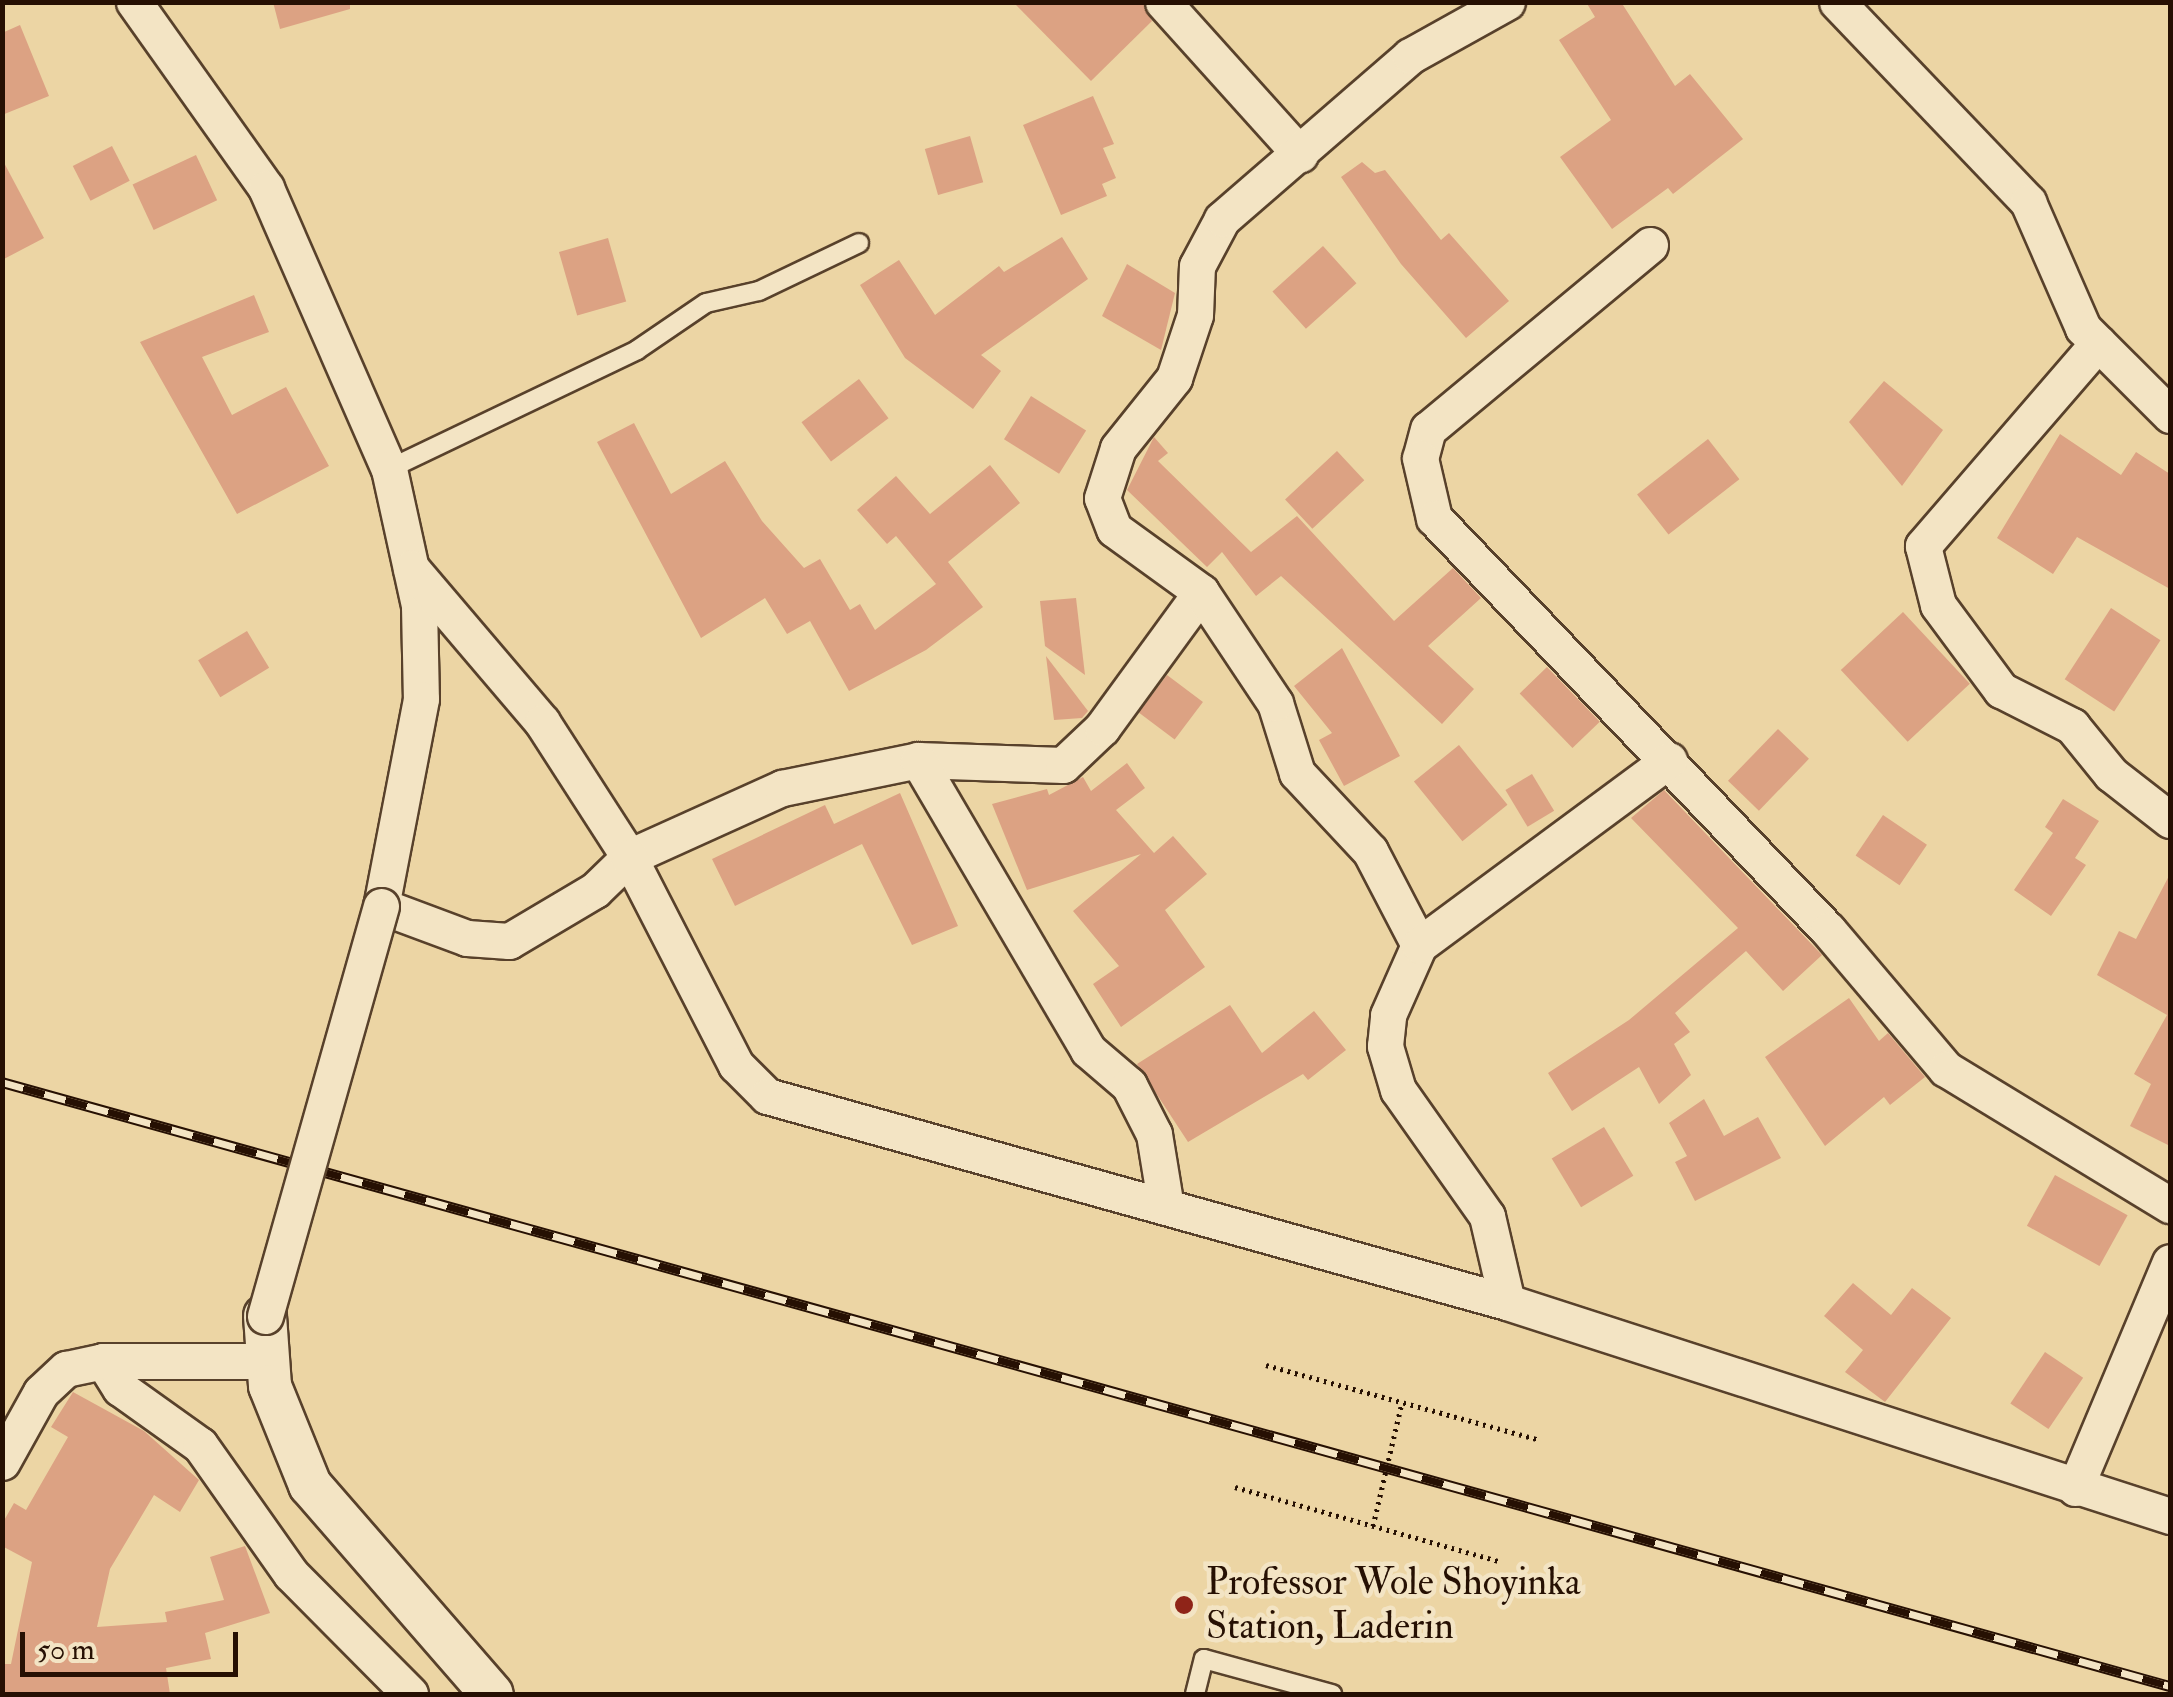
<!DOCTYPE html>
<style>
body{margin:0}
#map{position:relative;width:2173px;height:1697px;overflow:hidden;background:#ecd5a4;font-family:"IM FELL Double Pica",serif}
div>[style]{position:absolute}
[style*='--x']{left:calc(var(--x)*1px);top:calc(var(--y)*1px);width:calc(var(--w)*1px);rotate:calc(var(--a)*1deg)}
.building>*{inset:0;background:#dca283;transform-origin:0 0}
.path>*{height:5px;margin-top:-2.5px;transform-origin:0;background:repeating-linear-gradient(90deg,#261003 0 2.5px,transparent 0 7.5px)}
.roads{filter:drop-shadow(2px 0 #58412b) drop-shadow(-2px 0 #58412b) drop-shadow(0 2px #58412b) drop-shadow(0 -2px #58412b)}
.service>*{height:18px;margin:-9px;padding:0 9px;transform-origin:9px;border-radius:9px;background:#f3e4c4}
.minor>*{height:35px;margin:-17.5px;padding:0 17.5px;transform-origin:17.5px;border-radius:17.5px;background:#f3e4c4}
.tertiary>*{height:42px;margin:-21px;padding:0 21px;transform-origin:21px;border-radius:21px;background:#f3e4c4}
.rail>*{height:11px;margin-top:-5.5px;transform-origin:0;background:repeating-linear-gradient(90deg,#f3e4c4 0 22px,#261003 0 44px);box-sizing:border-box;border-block:2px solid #261003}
.path-bridge>*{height:5px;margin-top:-2.5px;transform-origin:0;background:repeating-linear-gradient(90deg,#261003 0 2.5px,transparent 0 7.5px)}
.bridges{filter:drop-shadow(2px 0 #58412b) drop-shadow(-2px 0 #58412b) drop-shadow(0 2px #58412b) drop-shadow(0 -2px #58412b)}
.minor-bridge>*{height:35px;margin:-17.5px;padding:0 17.5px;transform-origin:17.5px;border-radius:17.5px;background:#f3e4c4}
.dots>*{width:28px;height:28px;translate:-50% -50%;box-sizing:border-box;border:5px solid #f3e4c4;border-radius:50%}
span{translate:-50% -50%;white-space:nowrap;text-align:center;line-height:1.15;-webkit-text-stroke:9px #f3e4c4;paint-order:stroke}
.poi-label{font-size:38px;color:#261003}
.left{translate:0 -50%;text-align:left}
.frame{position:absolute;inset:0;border:5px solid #261003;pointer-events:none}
.scale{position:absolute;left:20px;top:1632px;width:218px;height:45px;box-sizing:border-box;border:5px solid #261003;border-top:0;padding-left:12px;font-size:30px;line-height:35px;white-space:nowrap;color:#261003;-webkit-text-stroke:8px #f3e4c4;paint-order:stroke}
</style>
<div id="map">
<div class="building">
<i style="clip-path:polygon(273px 2px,350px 2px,350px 9px,280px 29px)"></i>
<i style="clip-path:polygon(1013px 2px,1142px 2px,1152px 21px,1091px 81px)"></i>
<i style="clip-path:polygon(1586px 2px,1621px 2px,1675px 86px,1690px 74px,1743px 139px,1673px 194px,1668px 188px,1612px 229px,1560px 157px,1611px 120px,1559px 40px,1595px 17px)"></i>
<i style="clip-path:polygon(20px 25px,49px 96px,2px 115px,2px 33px)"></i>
<i style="clip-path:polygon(1093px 96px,1114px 144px,1103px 148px,1116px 178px,1102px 184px,1107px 196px,1061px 215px,1023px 125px)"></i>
<i style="left:970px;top:136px;width:48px;height:47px;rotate:74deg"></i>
<i style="left:112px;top:146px;width:39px;height:44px;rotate:63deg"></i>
<i style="left:196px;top:155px;width:50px;height:70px;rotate:65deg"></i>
<i style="clip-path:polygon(2px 159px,44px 238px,2px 260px)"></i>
<i style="clip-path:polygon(1362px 162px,1375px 173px,1385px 170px,1441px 240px,1449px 233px,1509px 301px,1466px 338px,1401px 264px,1341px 177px)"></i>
<i style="clip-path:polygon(1062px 237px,1088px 279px,981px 355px,1001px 371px,973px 409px,905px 358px,860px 285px,899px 260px,935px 315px,999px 266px,1004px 272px)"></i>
<i style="left:608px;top:238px;width:66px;height:51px;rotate:74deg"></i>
<i style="left:1323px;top:246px;width:50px;height:68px;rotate:48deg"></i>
<i style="clip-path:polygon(1127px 264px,1175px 293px,1161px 350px,1102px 316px)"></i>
<i style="clip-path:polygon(254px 295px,269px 332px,202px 357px,232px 415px,286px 387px,329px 466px,237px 514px,140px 342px)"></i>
<i style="left:859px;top:379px;width:49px;height:72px;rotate:53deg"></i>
<i style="clip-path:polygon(1884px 381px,1943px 430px,1902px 486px,1849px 422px)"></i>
<i style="left:1031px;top:396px;width:65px;height:51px;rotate:32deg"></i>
<i style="clip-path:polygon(634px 423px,671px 494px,725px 461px,762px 521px,804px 568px,820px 559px,850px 610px,860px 604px,875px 630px,936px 584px,896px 536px,887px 544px,857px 510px,896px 476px,930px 514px,990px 465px,1020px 503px,948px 562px,983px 607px,926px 650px,849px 691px,810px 621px,787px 634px,765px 598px,701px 638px,597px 442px)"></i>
<i style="clip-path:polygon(2060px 434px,2121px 475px,2136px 452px,2170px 474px,2170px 589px,2077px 537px,2053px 574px,1997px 538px)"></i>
<i style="clip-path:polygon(1154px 437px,1168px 453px,1158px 461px,1251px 552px,1297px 516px,1394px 621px,1453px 568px,1481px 598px,1428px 646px,1474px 689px,1442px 724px,1281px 576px,1256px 596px,1222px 552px,1207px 567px,1127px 490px)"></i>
<i style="left:1708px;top:439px;width:51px;height:90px;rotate:52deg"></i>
<i style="left:1337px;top:451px;width:40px;height:71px;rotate:47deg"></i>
<i style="clip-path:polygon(1076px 598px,1085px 675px,1045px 646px,1040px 601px)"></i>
<i style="left:2111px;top:608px;width:59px;height:85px;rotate:33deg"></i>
<i style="left:1903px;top:612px;width:98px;height:85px;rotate:47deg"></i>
<i style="left:247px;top:631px;width:43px;height:57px;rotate:59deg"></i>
<i style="clip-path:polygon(1342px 648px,1400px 756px,1344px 786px,1319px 740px,1332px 733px,1294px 686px)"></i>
<i style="clip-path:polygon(1046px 656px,1088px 711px,1082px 718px,1054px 720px)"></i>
<i style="left:1547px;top:667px;width:76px;height:38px;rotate:46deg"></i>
<i style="left:1167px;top:675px;width:45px;height:47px;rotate:37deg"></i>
<i style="left:1778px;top:729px;width:43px;height:72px;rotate:44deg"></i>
<i style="left:1459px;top:745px;width:77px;height:58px;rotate:51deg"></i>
<i style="clip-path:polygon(1127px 763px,1145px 788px,1116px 810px,1154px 853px,1173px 836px,1207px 874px,1165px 910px,1205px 967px,1121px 1027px,1093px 984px,1119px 966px,1073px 911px,1141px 854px,1027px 890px,992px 804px,1047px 789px,1049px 795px,1083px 777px,1091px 791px)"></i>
<i style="left:1532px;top:774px;width:43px;height:31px;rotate:59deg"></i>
<i style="clip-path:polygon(1664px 790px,1822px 955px,1783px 991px,1746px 951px,1675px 1013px,1690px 1032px,1674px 1044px,1691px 1075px,1659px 1104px,1639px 1067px,1572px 1111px,1548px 1073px,1629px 1020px,1738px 928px,1631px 818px)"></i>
<i style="clip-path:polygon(900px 793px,958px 926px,912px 945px,862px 844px,735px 906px,712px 859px,825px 805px,834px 824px)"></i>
<i style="clip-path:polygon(2063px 799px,2099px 821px,2075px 858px,2086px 865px,2051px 916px,2014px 890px,2053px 833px,2045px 827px)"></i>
<i style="left:1883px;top:815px;width:53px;height:49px;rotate:34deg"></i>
<i style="clip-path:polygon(2170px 874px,2170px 1146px,2130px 1126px,2151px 1084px,2134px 1074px,2167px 1015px,2097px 975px,2119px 931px,2136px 939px)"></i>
<i style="clip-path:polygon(1849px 998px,1879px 1041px,1888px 1033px,1925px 1077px,1890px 1105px,1884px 1097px,1825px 1146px,1765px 1057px)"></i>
<i style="clip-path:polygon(1230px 1005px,1262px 1053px,1314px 1011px,1346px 1050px,1308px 1080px,1303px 1074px,1188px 1142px,1137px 1064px)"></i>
<i style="clip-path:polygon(1704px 1099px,1724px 1136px,1758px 1117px,1781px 1158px,1695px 1201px,1675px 1162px,1687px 1156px,1669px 1123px)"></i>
<i style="left:1604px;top:1127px;width:57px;height:61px;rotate:59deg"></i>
<i style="left:2055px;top:1175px;width:83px;height:58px;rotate:29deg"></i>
<i style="clip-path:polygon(1853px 1283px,1891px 1315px,1912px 1288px,1951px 1318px,1885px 1402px,1845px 1372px,1863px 1350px,1824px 1316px)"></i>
<i style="left:2045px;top:1352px;width:46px;height:62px;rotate:34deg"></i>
<i style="clip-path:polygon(73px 1392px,144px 1431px,199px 1480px,180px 1512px,154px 1495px,110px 1569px,97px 1627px,167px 1622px,165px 1612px,224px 1600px,210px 1557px,245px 1546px,270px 1613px,205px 1633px,211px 1659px,166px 1668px,170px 1694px,2px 1694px,2px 1664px,11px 1664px,32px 1562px,2px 1546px,2px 1524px,14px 1503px,26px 1510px,68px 1437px,51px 1427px)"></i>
</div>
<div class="path">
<i style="--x:1266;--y:1365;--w:281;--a:15.3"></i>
<i style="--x:1235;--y:1487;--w:276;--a:15.7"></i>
</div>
<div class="roads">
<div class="service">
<i style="--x:389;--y:469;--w:275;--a:-25.6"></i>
<i style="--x:637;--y:350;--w:83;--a:-34.3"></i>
<i style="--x:706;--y:303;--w:54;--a:-12.8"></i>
<i style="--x:759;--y:291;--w:111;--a:-25.6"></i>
<i style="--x:1195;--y:1694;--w:36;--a:-76"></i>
<i style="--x:1204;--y:1659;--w:133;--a:15.3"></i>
</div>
<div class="minor">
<i style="--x:134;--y:2;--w:228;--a:54.6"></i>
<i style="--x:266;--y:188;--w:307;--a:66.4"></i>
<i style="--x:389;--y:469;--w:140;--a:77.6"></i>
<i style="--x:419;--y:606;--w:93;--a:88.8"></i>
<i style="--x:421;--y:699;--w:211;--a:100.9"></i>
<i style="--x:381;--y:906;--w:92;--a:20.4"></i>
<i style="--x:467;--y:938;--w:42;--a:4.1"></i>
<i style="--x:509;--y:941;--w:100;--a:-30.7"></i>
<i style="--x:595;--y:890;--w:47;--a:-44.1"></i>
<i style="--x:629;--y:857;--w:168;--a:-24.3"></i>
<i style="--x:782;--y:788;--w:139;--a:-11.6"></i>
<i style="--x:918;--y:760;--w:145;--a:2"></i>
<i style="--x:1063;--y:765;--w:54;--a:-43.5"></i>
<i style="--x:1102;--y:728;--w:168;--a:-53.9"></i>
<i style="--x:1163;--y:2;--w:205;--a:48"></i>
<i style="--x:1837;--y:2;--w:277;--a:46.3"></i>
<i style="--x:2028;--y:202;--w:137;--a:66.4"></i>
<i style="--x:2083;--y:328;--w:123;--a:45"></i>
<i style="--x:1650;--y:245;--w:288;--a:140.3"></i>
<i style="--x:1428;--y:429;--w:30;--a:105"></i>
<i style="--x:1420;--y:458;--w:62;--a:76.9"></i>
<i style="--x:1434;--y:518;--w:570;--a:46.28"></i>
<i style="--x:1828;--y:930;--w:182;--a:49.7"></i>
<i style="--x:1946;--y:1069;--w:262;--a:31.3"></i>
<i style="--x:2098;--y:343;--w:268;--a:130.8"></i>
<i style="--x:1923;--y:546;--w:61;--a:75.7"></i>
<i style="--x:1938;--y:605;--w:106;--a:53.5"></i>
<i style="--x:2001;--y:690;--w:80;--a:26.9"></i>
<i style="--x:2072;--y:726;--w:62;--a:50.9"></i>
<i style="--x:2111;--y:774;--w:75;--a:37.9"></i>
<i style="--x:411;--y:568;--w:202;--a:49.6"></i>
<i style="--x:542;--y:722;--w:161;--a:57.2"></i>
<i style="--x:629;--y:857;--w:234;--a:62.8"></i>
<i style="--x:736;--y:1065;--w:44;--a:45"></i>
<i style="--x:767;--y:1096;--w:768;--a:15.56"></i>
<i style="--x:1507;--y:1302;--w:697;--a:17.89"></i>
<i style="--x:918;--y:760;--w:336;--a:59.6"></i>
<i style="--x:1088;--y:1050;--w:54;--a:40.5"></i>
<i style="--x:1129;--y:1085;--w:55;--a:63"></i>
<i style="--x:1154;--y:1134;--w:74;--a:80.7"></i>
<i style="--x:1419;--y:945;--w:106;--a:-117.5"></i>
<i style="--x:1370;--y:851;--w:107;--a:-133.1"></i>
<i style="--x:1297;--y:773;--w:73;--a:-107.4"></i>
<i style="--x:1275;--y:703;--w:133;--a:-123.7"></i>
<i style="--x:1201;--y:592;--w:107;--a:-144.1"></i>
<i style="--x:1114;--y:529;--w:33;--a:-111"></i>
<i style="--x:1102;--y:498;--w:52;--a:-72.3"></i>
<i style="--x:1118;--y:448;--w:90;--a:-51.3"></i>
<i style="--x:1174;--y:378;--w:66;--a:-71.6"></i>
<i style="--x:1195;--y:315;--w:49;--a:-87.7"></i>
<i style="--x:1197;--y:266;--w:53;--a:-62"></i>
<i style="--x:1222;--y:219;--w:249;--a:-40.9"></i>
<i style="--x:1410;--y:56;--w:111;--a:-29.1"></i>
<i style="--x:1507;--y:1302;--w:88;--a:-103.1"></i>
<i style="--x:1487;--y:1216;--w:154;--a:-125.2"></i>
<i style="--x:1398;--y:1090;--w:46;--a:-106.5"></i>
<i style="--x:1385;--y:1046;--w:31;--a:-84"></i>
<i style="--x:1388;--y:1015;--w:77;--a:-66.1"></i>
<i style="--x:1419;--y:945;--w:311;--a:-36.5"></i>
<i style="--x:103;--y:1361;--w:32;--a:58"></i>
<i style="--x:120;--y:1388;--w:98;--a:35.5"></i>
<i style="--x:200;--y:1445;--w:158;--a:54.8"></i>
<i style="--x:291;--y:1574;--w:169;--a:45.2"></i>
<i style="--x:2;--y:1462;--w:80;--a:-60.9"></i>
<i style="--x:41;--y:1392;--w:34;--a:-43"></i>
<i style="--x:66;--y:1369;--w:38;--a:-12"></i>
<i style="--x:103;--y:1361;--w:164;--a:0"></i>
<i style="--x:2075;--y:1488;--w:245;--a:-67.2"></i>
</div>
<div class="tertiary">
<i style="--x:265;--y:1316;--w:70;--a:85.9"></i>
<i style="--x:270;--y:1386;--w:107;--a:68"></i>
<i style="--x:310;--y:1485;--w:277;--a:49"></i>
</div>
</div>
<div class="rail">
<i style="--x:2;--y:1082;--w:2251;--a:15.57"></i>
</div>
<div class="path-bridge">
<i style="--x:1373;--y:1526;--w:127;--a:-76.8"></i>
</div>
<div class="bridges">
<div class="minor-bridge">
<i style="--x:265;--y:1316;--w:426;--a:-74.2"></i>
</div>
</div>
<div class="dots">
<i style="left:1184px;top:1605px;background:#8f2418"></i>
</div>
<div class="poi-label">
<span class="left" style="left:1206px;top:1605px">Professor Wole Shoyinka<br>Station, Laderin</span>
</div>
<div class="frame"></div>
<div class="scale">50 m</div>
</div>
